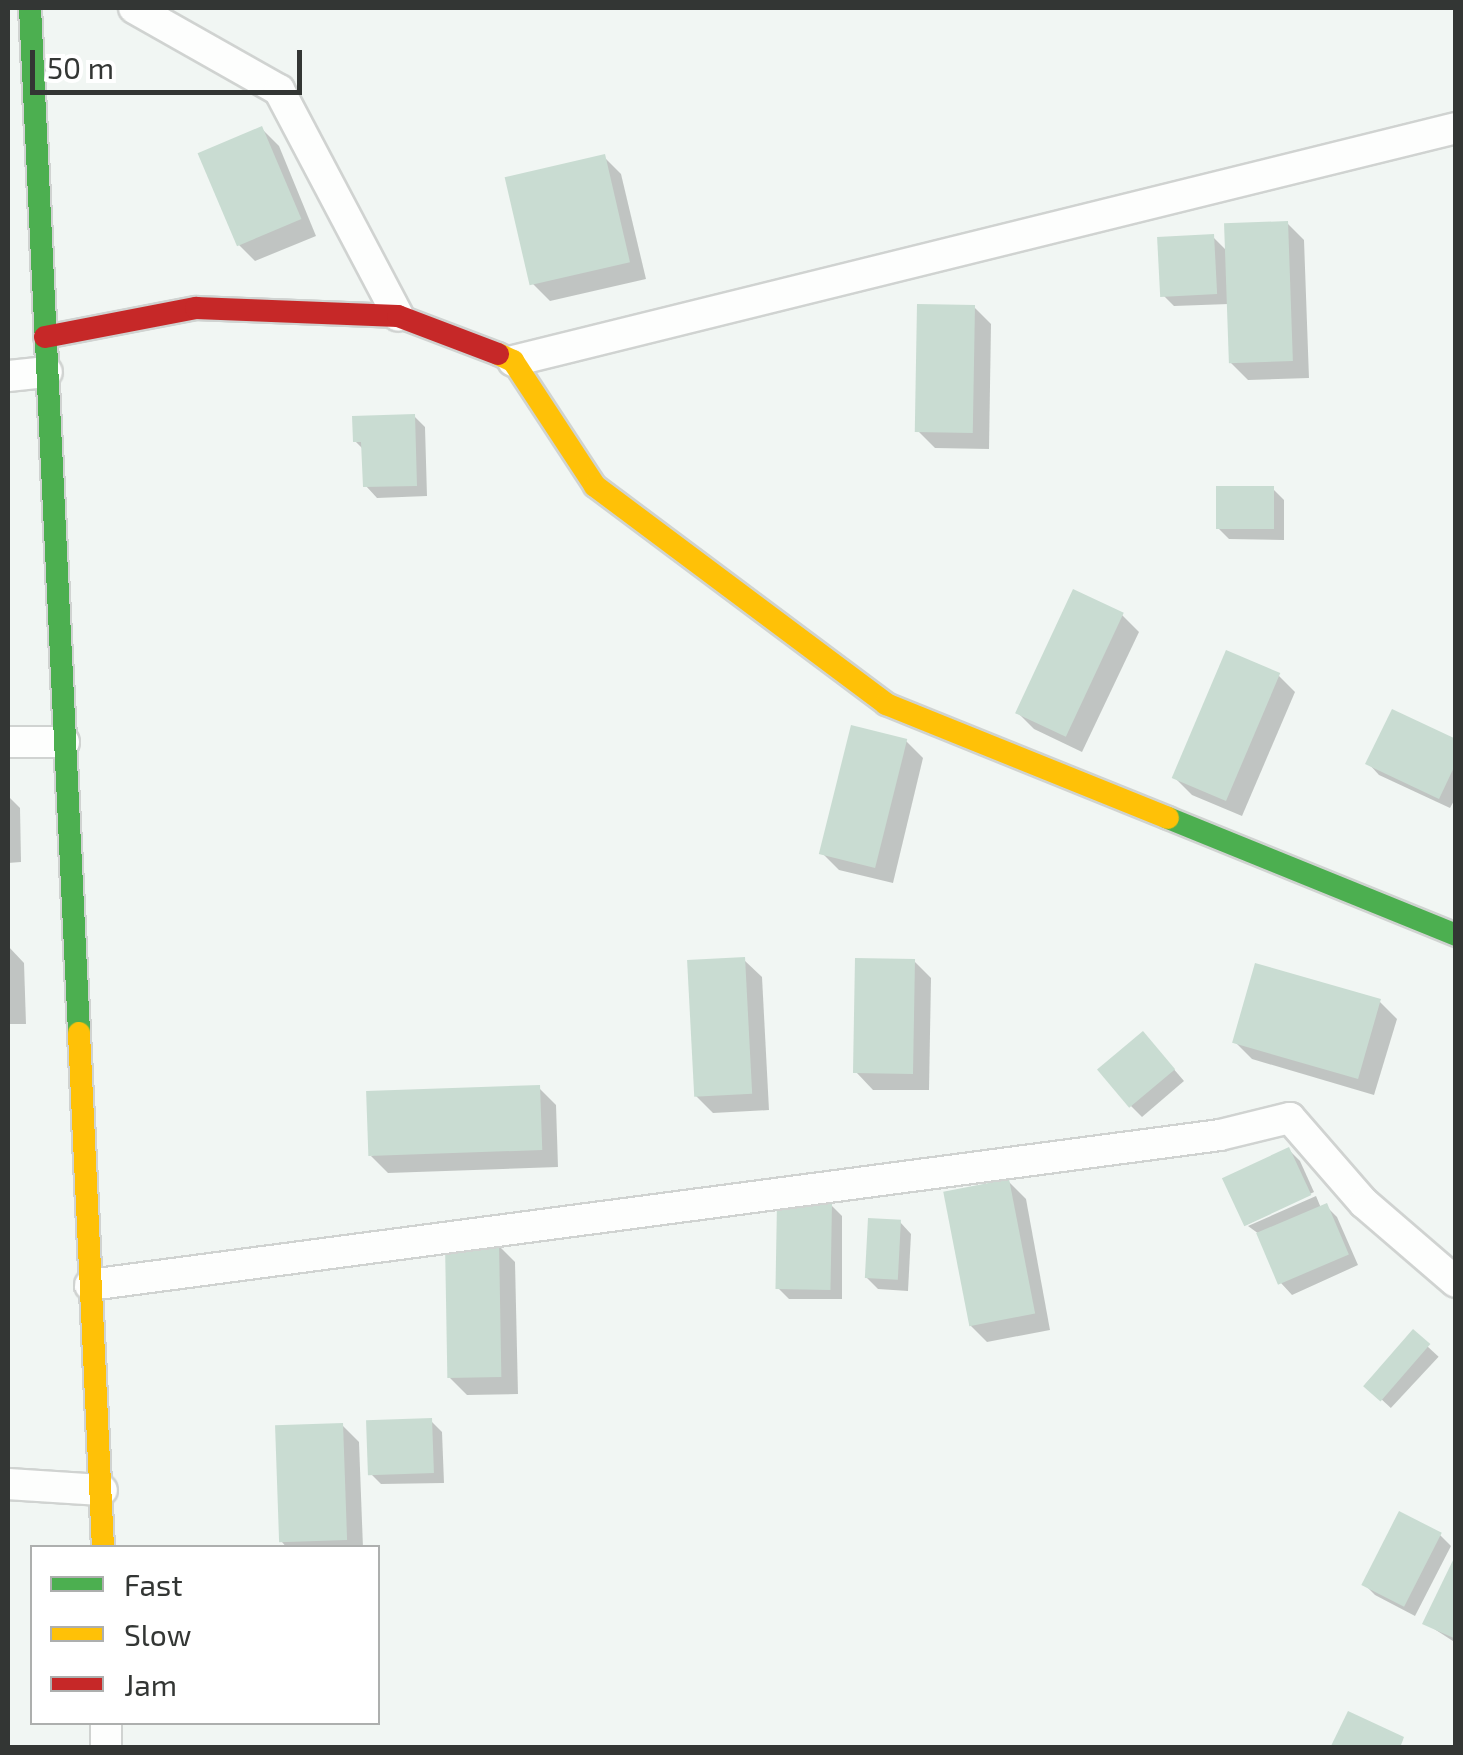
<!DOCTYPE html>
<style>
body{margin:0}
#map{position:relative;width:1463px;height:1755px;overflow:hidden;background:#f1f6f3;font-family:"Exo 2",sans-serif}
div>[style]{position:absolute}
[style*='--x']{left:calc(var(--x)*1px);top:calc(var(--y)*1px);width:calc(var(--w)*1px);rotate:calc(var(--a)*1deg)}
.shadow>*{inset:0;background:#0003;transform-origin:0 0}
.building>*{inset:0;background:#c9dcd2;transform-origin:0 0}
.roads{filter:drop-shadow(2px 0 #d0d3d1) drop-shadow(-2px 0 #d0d3d1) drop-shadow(0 2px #d0d3d1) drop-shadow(0 -2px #d0d3d1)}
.street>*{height:30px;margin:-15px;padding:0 15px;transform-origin:15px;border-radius:15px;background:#fdfefd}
.fast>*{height:22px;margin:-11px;padding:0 11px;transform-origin:11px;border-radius:11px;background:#4caf50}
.slow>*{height:22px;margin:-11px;padding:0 11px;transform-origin:11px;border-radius:11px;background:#ffc107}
.jam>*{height:22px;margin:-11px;padding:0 11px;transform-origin:11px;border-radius:11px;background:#c62828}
span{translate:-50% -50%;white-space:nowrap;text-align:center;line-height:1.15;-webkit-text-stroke:10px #fff;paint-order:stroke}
.frame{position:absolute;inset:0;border:10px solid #333634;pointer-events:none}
.legend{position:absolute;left:30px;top:1545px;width:350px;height:180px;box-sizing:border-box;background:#fff;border:2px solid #adafae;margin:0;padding:12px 18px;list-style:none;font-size:30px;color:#333634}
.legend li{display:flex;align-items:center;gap:20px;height:50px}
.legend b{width:50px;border:2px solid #adafae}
.scale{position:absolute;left:30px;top:50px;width:272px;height:45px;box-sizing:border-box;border:5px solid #333634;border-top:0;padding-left:12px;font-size:30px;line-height:35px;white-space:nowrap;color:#333634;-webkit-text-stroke:8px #fff;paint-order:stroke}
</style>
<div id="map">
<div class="shadow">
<i style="clip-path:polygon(262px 129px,279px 146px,316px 236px,255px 261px,238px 244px)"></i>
<i style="clip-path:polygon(604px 157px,621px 174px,646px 279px,550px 301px,533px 284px)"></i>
<i style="clip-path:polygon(1287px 223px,1304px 240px,1309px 378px,1248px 380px,1231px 363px,1229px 304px,1174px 306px,1163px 295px,1213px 237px,1227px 251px)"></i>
<i style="clip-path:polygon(974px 307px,991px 324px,989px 449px,935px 448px,918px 431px)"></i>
<i style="clip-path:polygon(414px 416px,425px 427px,427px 496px,377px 498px,366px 486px,364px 450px,355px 441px)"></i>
<i style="clip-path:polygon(1273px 489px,1284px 500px,1284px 540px,1229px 539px,1218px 528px)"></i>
<i style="clip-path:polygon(1122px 615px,1139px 632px,1082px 752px,1034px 729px,1017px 712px)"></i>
<i style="clip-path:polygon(1278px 675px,1295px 692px,1242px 816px,1192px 795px,1175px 778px)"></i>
<i style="clip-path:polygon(906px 741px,923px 758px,893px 883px,839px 870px,822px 853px)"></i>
<i style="clip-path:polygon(1456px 742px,1456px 797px,1450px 808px,1379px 775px,1368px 763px)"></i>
<i style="clip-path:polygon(8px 796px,20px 808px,21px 862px,8px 863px)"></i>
<i style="clip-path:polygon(8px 946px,24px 963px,26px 1024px,8px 1024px)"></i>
<i style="clip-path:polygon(744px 960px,762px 977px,769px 1110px,713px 1113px,696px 1096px)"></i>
<i style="clip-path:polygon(914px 961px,931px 978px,929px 1090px,873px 1090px,856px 1072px)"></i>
<i style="clip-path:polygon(1380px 1002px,1397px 1019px,1374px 1095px,1252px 1059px,1235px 1042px)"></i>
<i style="clip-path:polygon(1154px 1046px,1184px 1081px,1142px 1117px,1131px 1106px)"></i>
<i style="clip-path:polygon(539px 1088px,556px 1105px,558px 1167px,388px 1173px,371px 1156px)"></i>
<i style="clip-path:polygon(1289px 1150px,1300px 1161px,1314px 1192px,1246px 1225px,1225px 1179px)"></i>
<i style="clip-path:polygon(1009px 1182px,1026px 1199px,1050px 1330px,987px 1342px,970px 1325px)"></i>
<i style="clip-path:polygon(1316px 1196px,1321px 1208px,1326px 1206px,1337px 1217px,1358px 1265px,1292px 1295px,1281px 1283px,1259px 1234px,1248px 1226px)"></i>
<i style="clip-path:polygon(831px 1205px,842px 1216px,842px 1299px,789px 1299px,778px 1288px)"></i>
<i style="clip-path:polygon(900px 1222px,911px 1234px,908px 1291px,878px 1289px,866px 1277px)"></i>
<i style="clip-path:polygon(498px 1245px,515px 1262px,518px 1394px,467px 1395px,450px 1378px)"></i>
<i style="left:1413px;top:1333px;width:35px;height:70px;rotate:43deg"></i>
<i style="clip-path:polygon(431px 1421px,442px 1432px,444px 1483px,381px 1484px,370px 1473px)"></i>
<i style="clip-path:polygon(342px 1425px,359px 1442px,363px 1548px,287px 1548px,282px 1542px)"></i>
<i style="clip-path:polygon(1440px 1535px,1451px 1546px,1415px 1616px,1375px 1595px,1364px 1584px)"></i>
<i style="clip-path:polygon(1456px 1560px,1456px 1643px,1425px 1623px)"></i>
</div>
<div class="building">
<i style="left:262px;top:126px;width:101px;height:70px;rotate:67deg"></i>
<i style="left:605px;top:154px;width:111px;height:103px;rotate:77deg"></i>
<i style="left:1288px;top:221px;width:140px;height:64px;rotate:88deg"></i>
<i style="left:1214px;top:234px;width:60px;height:57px;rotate:87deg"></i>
<i style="left:917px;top:304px;width:58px;height:128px;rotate:1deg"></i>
<i style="clip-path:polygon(415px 414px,417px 486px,363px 487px,361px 442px,353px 442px,352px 416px)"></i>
<i style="left:1216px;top:486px;width:58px;height:43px"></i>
<i style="left:1073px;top:589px;width:56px;height:137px;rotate:25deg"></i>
<i style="left:1226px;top:650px;width:59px;height:139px;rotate:23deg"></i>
<i style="clip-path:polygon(1392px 709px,1456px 739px,1456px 763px,1439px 799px,1365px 764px)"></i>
<i style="left:851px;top:725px;width:58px;height:133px;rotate:14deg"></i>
<i style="left:745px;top:957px;width:137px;height:58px;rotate:87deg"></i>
<i style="left:855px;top:958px;width:60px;height:115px;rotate:1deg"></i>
<i style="left:1255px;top:963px;width:131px;height:83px;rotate:16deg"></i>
<i style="left:1143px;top:1031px;width:50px;height:60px;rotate:50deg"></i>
<i style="left:540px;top:1085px;width:65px;height:174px;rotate:88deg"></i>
<i style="left:1289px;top:1147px;width:53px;height:74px;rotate:65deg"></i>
<i style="left:1009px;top:1179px;width:137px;height:67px;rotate:79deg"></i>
<i style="left:777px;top:1202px;width:55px;height:87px;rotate:1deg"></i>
<i style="left:1327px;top:1203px;width:56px;height:77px;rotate:67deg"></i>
<i style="left:868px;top:1218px;width:33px;height:60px;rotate:3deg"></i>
<i style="left:499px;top:1242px;width:135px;height:54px;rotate:89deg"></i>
<i style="left:1413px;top:1329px;width:23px;height:76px;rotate:41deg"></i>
<i style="left:432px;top:1418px;width:55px;height:66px;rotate:88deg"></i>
<i style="left:343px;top:1423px;width:117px;height:68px;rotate:88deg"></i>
<i style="left:1399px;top:1511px;width:48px;height:83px;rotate:27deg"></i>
<i style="clip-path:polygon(1456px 1554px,1456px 1639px,1422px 1624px)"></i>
<i style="clip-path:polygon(1348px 1711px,1404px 1737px,1400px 1748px,1330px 1748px)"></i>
</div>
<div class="roads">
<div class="street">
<i style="--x:134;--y:8;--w:167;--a:29.5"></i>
<i style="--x:279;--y:90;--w:255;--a:62.2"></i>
<i style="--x:513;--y:361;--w:971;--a:-13.88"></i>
<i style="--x:8;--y:376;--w:39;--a:-6"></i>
<i style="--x:8;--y:742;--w:56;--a:0"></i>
<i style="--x:90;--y:1285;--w:1140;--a:-7.56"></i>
<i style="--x:1220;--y:1135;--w:72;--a:-13.7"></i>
<i style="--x:1290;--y:1118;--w:113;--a:49"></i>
<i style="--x:1364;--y:1203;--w:121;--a:40.7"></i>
<i style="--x:8;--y:1484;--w:94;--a:3.7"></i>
<i style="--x:106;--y:1748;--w:26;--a:-90"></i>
</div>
<div class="fast">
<i style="--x:30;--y:8;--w:1026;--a:87.26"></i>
<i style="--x:1168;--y:818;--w:311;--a:22.1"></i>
</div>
<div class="slow">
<i style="--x:498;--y:354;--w:17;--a:25"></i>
<i style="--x:513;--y:361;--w:149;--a:56.7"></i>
<i style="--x:595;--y:486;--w:364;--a:36.8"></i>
<i style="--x:886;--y:704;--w:304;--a:22"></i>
<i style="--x:79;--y:1033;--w:516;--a:87.33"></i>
</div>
<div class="jam">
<i style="--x:45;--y:337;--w:154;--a:-10.9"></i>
<i style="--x:196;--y:308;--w:202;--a:2.3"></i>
<i style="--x:398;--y:316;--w:107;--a:20.8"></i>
</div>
</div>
<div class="frame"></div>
<ul class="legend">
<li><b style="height:12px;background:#4caf50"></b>Fast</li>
<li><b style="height:12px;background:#ffc107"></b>Slow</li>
<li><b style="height:12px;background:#c62828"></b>Jam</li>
</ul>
<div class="scale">50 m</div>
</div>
